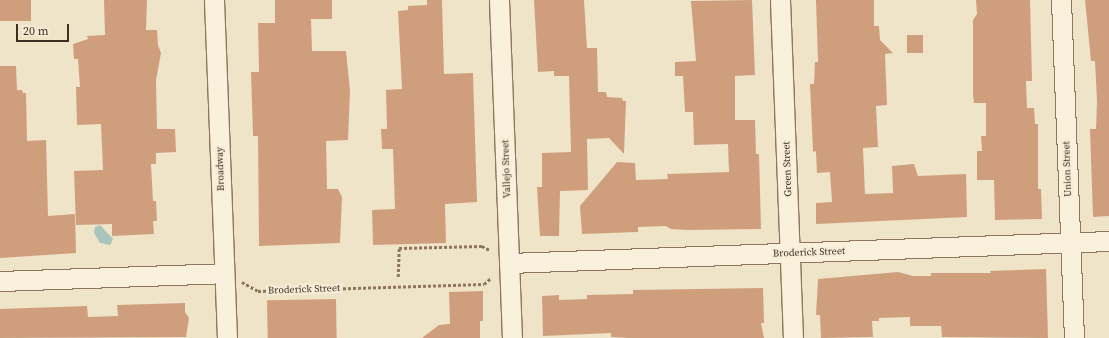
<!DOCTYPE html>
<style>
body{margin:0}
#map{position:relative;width:1109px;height:338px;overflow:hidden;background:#f0e4c8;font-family:"Source Serif 4",serif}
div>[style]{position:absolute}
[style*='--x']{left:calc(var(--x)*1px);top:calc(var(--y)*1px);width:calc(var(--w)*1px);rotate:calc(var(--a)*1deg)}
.water>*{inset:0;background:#a9c4bc}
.building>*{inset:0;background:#cf9f7d;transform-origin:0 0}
.path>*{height:2.5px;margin-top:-1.25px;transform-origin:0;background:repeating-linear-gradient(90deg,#8d765c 0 3px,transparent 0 5px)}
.roads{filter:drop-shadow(1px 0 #8d765c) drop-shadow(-1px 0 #8d765c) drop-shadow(0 1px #8d765c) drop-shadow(0 -1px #8d765c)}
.street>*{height:19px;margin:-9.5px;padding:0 9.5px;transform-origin:9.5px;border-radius:9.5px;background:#faf1dc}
span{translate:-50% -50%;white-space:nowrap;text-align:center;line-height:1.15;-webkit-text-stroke:4px #f7eed8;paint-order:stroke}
.street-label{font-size:10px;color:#3d2e20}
.scale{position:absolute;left:16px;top:24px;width:53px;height:18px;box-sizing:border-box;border:2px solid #3d2e20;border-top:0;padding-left:5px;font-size:12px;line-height:14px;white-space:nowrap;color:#3d2e20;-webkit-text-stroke:3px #f7eed8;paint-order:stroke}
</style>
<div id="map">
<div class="water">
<i style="clip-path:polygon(100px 225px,113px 239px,110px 245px,100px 243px,94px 233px,95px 227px)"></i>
</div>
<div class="building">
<i style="left:0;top:0;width:31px;height:21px"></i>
<i style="clip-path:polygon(104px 0,147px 0,146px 30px,157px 30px,158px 45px,161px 53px,156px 80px,157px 129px,175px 129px,176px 152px,156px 153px,156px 164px,151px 164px,153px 201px,156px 201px,157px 221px,153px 221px,154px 234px,112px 236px,112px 224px,76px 225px,74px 171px,103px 170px,101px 124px,77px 125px,76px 87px,80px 87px,78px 59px,74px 59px,73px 44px,88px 39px,87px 36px,105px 35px)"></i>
<i style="clip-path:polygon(275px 0,332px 0,332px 19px,311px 19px,312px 51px,346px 51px,350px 91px,348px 140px,326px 141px,327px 189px,338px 189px,342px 197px,340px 243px,259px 246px,258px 136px,253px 136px,251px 72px,259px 72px,258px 23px,275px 23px)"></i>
<i style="clip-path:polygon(427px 0,442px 0,444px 74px,473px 73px,477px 202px,445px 204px,446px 243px,373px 245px,372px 210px,395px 209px,393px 149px,382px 149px,381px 129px,387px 129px,386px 90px,402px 89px,398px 11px,408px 10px,408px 6px,427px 5px)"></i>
<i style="clip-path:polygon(534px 0,584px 0,587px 48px,597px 48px,598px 92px,606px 92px,607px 97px,622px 98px,623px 101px,626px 101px,624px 154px,609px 138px,587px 139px,588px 190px,560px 191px,559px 236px,540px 236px,537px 187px,542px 187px,542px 153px,571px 152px,569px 76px,554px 76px,554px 71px,538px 72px)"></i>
<i style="clip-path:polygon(752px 0,755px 75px,735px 76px,735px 120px,755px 120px,756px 154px,759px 154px,761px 229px,687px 230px,671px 229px,666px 226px,638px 227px,638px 232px,582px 234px,580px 206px,617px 162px,635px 163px,636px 180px,668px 179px,667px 174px,729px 172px,728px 144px,694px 145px,693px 112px,685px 112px,683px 76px,675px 76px,675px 62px,696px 61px,691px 1px)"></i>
<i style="clip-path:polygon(816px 0,874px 0,874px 26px,879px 26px,880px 40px,893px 53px,885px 54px,887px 105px,876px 106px,878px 147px,863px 148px,865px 194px,893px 193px,892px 166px,914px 164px,918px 176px,966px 174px,967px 217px,816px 224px,816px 203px,832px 202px,830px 172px,817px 173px,816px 151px,813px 152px,810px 84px,814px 84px,815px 62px,818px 62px)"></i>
<i style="clip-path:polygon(976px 0,1030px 0,1032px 81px,1026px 81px,1027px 108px,1034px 108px,1035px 124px,1038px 124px,1038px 189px,1041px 189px,1042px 219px,995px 220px,994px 180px,977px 180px,977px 151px,982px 151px,981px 136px,986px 136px,986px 103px,974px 103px,973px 95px,973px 20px,977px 14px)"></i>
<i style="clip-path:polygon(1085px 0,1109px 0,1109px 216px,1093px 217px,1090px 129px,1096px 129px,1097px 101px,1095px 61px,1091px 61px)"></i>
<i style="left:907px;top:35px;width:16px;height:18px"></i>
<i style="clip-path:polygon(0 66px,16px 66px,17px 90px,22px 90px,23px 93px,26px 93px,27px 141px,46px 140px,48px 216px,75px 214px,76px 253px,0 258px)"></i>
<i style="clip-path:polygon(1046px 269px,1048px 338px,942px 337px,941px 326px,910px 326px,910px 317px,879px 318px,879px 321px,872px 321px,873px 337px,821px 338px,820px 315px,816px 315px,818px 279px,898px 272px,913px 276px,931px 276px,931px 273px,991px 273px,990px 271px)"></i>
<i style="clip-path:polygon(763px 288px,764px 323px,761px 323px,764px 338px,630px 338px,611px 337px,611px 333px,543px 336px,542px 296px,559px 295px,559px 300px,587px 299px,587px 295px,633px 294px,633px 290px)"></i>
<i style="clip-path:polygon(483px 291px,483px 321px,480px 321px,480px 338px,422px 338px,439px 325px,450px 324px,449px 292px)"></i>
<i style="left:336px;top:299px;width:39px;height:69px;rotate:89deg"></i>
<i style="clip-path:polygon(185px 303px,185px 312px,189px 318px,186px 337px,0 338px,0 309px,87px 306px,88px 317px,118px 316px,117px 305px)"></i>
</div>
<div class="path">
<i style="--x:398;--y:277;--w:29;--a:-88"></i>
<i style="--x:399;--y:248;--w:83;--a:-1.4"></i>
<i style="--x:482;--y:246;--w:9;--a:27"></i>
<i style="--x:242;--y:282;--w:18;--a:29"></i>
<i style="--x:258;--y:291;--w:226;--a:-1.8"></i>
<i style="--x:484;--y:284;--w:9;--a:-41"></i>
</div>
<div class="roads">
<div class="street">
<i style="--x:214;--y:0;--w:338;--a:87.8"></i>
<i style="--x:499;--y:0;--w:338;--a:87.8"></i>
<i style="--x:780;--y:0;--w:338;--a:87.8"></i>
<i style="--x:1061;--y:0;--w:338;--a:87.8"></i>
<i style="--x:509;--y:263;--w:600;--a:-2.1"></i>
<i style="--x:0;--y:281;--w:224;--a:-2"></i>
</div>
</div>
<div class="street-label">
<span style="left:220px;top:169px;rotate:-92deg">Broadway</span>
<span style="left:506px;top:169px;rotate:-92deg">Vallejo Street</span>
<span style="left:787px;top:169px;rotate:-92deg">Green Street</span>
<span style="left:1067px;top:169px;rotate:-92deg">Union Street</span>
<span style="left:809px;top:252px;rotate:-2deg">Broderick Street</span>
<span style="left:304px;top:289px;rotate:-2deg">Broderick Street</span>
</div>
<div class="scale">20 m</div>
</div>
